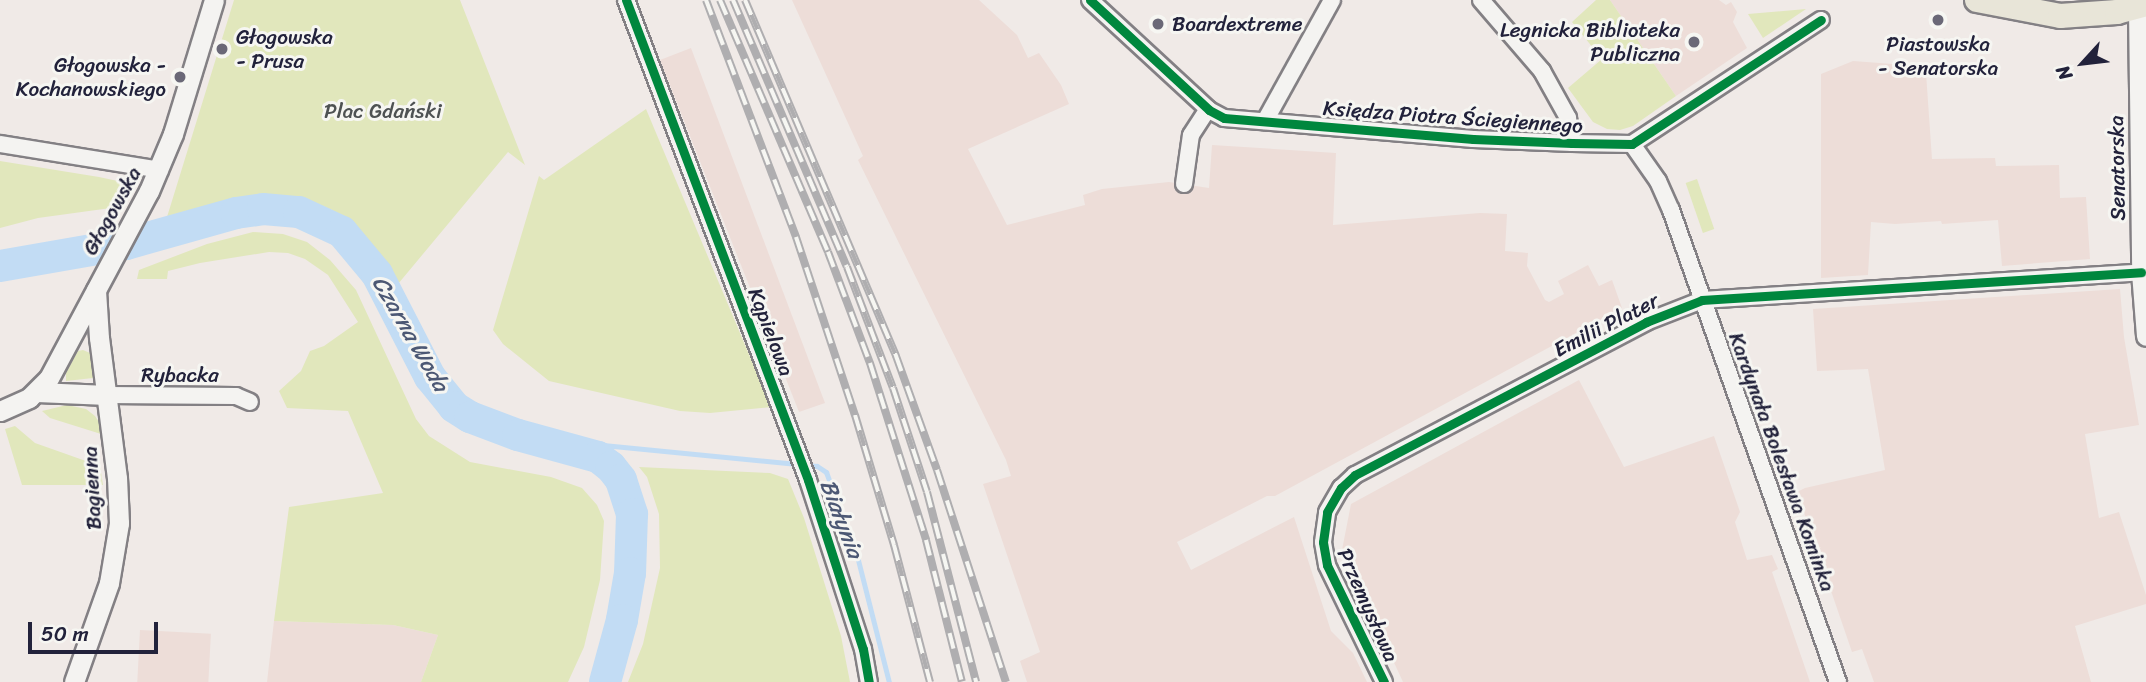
<!DOCTYPE html>
<meta charset="utf-8">
<style>
body{margin:0}
#map{position:relative;width:2146px;height:682px;overflow:hidden;background:#f0eae7;font-family:Sriracha,sans-serif}
div>[style]{position:absolute}
[style*='--x']{left:calc(var(--x)*1px);top:calc(var(--y)*1px);width:calc(var(--w)*1px);rotate:calc(var(--a)*1deg)}
.built>*{inset:0;background:#edddd8;transform-origin:0 0}
.green>*{inset:0;background:#e1e7bc;transform-origin:0 0}
.stream>*{height:5px;margin:-2.5px;padding:0 2.5px;transform-origin:2.5px;border-radius:2.5px;background:#c2dcf4}
.river>*{height:32px;margin:-16px;padding:0 16px;transform-origin:16px;border-radius:16px;background:#c2dcf4}
.roads{filter:drop-shadow(2px 0 #838084) drop-shadow(-2px 0 #838084) drop-shadow(0 2px #838084) drop-shadow(0 -2px #838084)}
.minor>*{height:16px;margin:-8px;padding:0 8px;transform-origin:8px;border-radius:8px;background:#f4f3f1}
.tertiary>*{height:19px;margin:-9.5px;padding:0 9.5px;transform-origin:9.5px;border-radius:9.5px;background:#f4f3f1}
.primary>*{height:24px;margin:-12px;padding:0 12px;transform-origin:12px;border-radius:12px;background:#e8e5d8}
.rail>*{height:8px;margin-top:-4px;transform-origin:0;background:repeating-linear-gradient(90deg,#f6f6f2 0 16px,#afaeb0 0 32px);box-sizing:border-box;border-block:2px solid #afaeb0}
.cycleway>*{height:9px;margin:-4.5px;padding:0 4.5px;transform-origin:4.5px;border-radius:4.5px;background:#00873e}
.dots>*{width:19px;height:19px;translate:-50% -50%;box-sizing:border-box;border:4px solid #f6f6f2;border-radius:50%}
span{translate:-50% -50%;white-space:nowrap;text-align:center;line-height:1.15;-webkit-text-stroke:6px #f6f6f2;paint-order:stroke}
.poi-label{font-size:21px;color:#22223b}
.left{translate:0 -50%;text-align:left}
.right{translate:-100% -50%;text-align:right}
.park-label{font-size:21px;color:#4e5252}
.street-label{font-size:21px;color:#22223b}
.water-label{font-size:23px;color:#4c5874;font-style:italic}
.north{position:absolute;left:2048px;top:28px;width:70px;height:70px;-webkit-text-stroke:5px #f6f6f2;paint-order:stroke;rotate:243deg;font-size:19px;font-weight:700;line-height:28px;text-align:center;color:#22223b}
.north::after{content:'';display:block;margin:auto;width:24px;height:32px;background:#22223b;clip-path:polygon(50% 0,100% 100%,50% 72%,0 100%)}
.scale{position:absolute;left:28px;top:622px;width:130px;height:32px;box-sizing:border-box;border:4px solid #22223b;border-top:0;padding-left:9px;font-size:21px;line-height:24px;white-space:nowrap;color:#22223b;-webkit-text-stroke:5px #f6f6f2;paint-order:stroke}
</style>
<div id="map">
<div class="built">
<i style="clip-path:polygon(792px 0,979px 0,1017px 35px,1028px 58px,1039px 53px,1061px 85px,1069px 104px,968px 149px,1007px 225px,1085px 205px,1083px 195px,1102px 189px,1169px 182px,1209px 188px,1212px 145px,1336px 153px,1333px 225px,1480px 213px,1507px 214px,1505px 251px,1528px 253px,1527px 266px,1545px 300px,1549px 302px,1564px 294px,1558px 281px,1588px 265px,1599px 286px,1612px 280px,1622px 308px,1275px 496px,1267px 496px,1177px 542px,1191px 570px,1294px 517px,1331px 631px,1353px 653px,1367px 682px,1027px 682px,1020px 661px,1040px 652px,983px 484px,1011px 476px,1006px 460px,858px 160px,863px 156px)"></i>
<i style="clip-path:polygon(1610px 0,1719px 0,1726px 5px,1731px 2px,1737px 12px,1733px 22px,1747px 48px,1676px 96px)"></i>
<i style="clip-path:polygon(691px 48px,825px 403px,799px 412px,660px 60px)"></i>
<i style="clip-path:polygon(1853px 61px,1906px 65px,1910px 75px,1926px 73px,1932px 159px,1995px 158px,1996px 166px,2059px 165px,2060px 198px,2086px 197px,2090px 259px,2002px 266px,1998px 220px,1942px 224px,1941px 221px,1895px 224px,1871px 222px,1868px 275px,1821px 278px,1821px 74px)"></i>
<i style="clip-path:polygon(2120px 289px,2124px 337px,2139px 425px,2085px 434px,2099px 518px,2119px 512px,2146px 595px,2146px 604px,2075px 626px,2091px 682px,1874px 682px,1862px 649px,1852px 652px,1797px 492px,1805px 488px,1885px 470px,1868px 369px,1817px 371px,1813px 309px)"></i>
<i style="clip-path:polygon(1579px 380px,1624px 467px,1714px 436px,1740px 512px,1735px 522px,1747px 560px,1772px 555px,1778px 569px,1772px 572px,1810px 682px,1403px 682px,1342px 550px,1351px 504px)"></i>
<i style="clip-path:polygon(274px 621px,393px 625px,438px 635px,421px 682px,267px 682px)"></i>
<i style="left:140px;top:630px;width:71px;height:52px;rotate:3deg"></i>
</div>
<div class="green">
<i style="clip-path:polygon(234px 0,460px 0,525px 165px,508px 152px,398px 284px,385px 262px,358px 228px,332px 210px,310px 201px,282px 195px,167px 217px)"></i>
<i style="clip-path:polygon(1596px 0,1610px 0,1676px 96px,1633px 126px,1620px 130px,1607px 129px,1593px 122px,1568px 88px,1602px 59px,1572px 22px)"></i>
<i style="clip-path:polygon(1806px 9px,1763px 38px,1748px 14px)"></i>
<i style="clip-path:polygon(646px 109px,771px 407px,710px 413px,680px 411px,549px 381px,503px 344px,493px 330px,539px 176px,544px 180px)"></i>
<i style="clip-path:polygon(0 161px,99px 177px,127px 183px,118px 207px,38px 218px,0 228px)"></i>
<i style="left:1697px;top:179px;width:53px;height:12px;rotate:71deg"></i>
<i style="clip-path:polygon(253px 232px,283px 234px,307px 242px,330px 260px,356px 290px,416px 419px,429px 436px,470px 462px,551px 477px,582px 488px,597px 505px,604px 521px,600px 580px,584px 647px,568px 682px,421px 682px,438px 635px,393px 625px,274px 621px,289px 507px,383px 493px,348px 411px,287px 408px,279px 391px,301px 371px,310px 351px,324px 346px,358px 322px,328px 275px,305px 259px,288px 253px,269px 252px,200px 263px,168px 271px,167px 279px,137px 279px,139px 270px,207px 244px)"></i>
<i style="clip-path:polygon(83px 350px,90px 353px,93px 378px,66px 381px,66px 373px,78px 351px)"></i>
<i style="clip-path:polygon(67px 405px,86px 409px,95px 416px,101px 425px,101px 434px,50px 418px,42px 411px)"></i>
<i style="clip-path:polygon(15px 426px,35px 443px,100px 466px,103px 485px,22px 485px,5px 429px)"></i>
<i style="clip-path:polygon(639px 467px,770px 473px,788px 479px,804px 518px,841px 636px,850px 682px,628px 682px,643px 644px,660px 568px,659px 514px,647px 477px)"></i>
</div>
<div class="stream">
<i style="--x:583;--y:453;--w:22;--a:-22"></i>
<i style="--x:603;--y:445;--w:215;--a:5.6"></i>
<i style="--x:817;--y:466;--w:11;--a:34"></i>
<i style="--x:826;--y:472;--w:85;--a:69.4"></i>
<i style="--x:856;--y:552;--w:134;--a:75.8"></i>
</div>
<div class="river">
<i style="--x:0;--y:266;--w:128;--a:-9.9"></i>
<i style="--x:126;--y:244;--w:114;--a:-15.7"></i>
<i style="--x:236;--y:213;--w:27;--a:-8"></i>
<i style="--x:263;--y:209;--w:36;--a:5"></i>
<i style="--x:299;--y:212;--w:47;--a:24.9"></i>
<i style="--x:342;--y:232;--w:55;--a:50.2"></i>
<i style="--x:377;--y:274;--w:116;--a:62.8"></i>
<i style="--x:430;--y:377;--w:38;--a:51"></i>
<i style="--x:454;--y:407;--w:19;--a:32"></i>
<i style="--x:470;--y:417;--w:51;--a:20.6"></i>
<i style="--x:518;--y:435;--w:83;--a:15.4"></i>
<i style="--x:598;--y:457;--w:16;--a:38"></i>
<i style="--x:611;--y:467;--w:16;--a:52"></i>
<i style="--x:621;--y:480;--w:36;--a:72"></i>
<i style="--x:632;--y:514;--w:59;--a:91.9"></i>
<i style="--x:630;--y:573;--w:48;--a:99.7"></i>
<i style="--x:622;--y:620;--w:64;--a:105.3"></i>
</div>
<div class="roads">
<div class="minor">
<i style="--x:626;--y:0;--w:513;--a:69.23"></i>
<i style="--x:808;--y:480;--w:178;--a:72"></i>
<i style="--x:863;--y:649;--w:34;--a:80"></i>
<i style="--x:1090;--y:0;--w:162;--a:42.7"></i>
<i style="--x:1209;--y:110;--w:17;--a:28"></i>
<i style="--x:1224;--y:118;--w:250;--a:4.8"></i>
<i style="--x:1473;--y:139;--w:99;--a:2.3"></i>
<i style="--x:1572;--y:143;--w:60;--a:1"></i>
<i style="--x:1632;--y:144;--w:226;--a:-33.3"></i>
<i style="--x:1481;--y:0;--w:94;--a:49.3"></i>
<i style="--x:1542;--y:71;--w:54;--a:61"></i>
<i style="--x:1568;--y:118;--w:25;--a:81"></i>
<i style="--x:1265;--y:121;--w:138;--a:-61"></i>
<i style="--x:0;--y:144;--w:162;--a:9.2"></i>
<i style="--x:1632;--y:144;--w:45;--a:54.9"></i>
<i style="--x:1658;--y:181;--w:32;--a:66"></i>
<i style="--x:1671;--y:210;--w:501;--a:70.52"></i>
<i style="--x:1184;--y:184;--w:49;--a:-81.9"></i>
<i style="--x:1191;--y:135;--w:31;--a:-57"></i>
<i style="--x:107;--y:395;--w:129;--a:0.4"></i>
<i style="--x:236;--y:396;--w:15;--a:23"></i>
<i style="--x:1384;--y:682;--w:130;--a:-116"></i>
<i style="--x:1327;--y:565;--w:23;--a:-100"></i>
<i style="--x:1323;--y:542;--w:30;--a:-82"></i>
<i style="--x:1327;--y:512;--w:28;--a:-60"></i>
<i style="--x:1341;--y:488;--w:19;--a:-43"></i>
<i style="--x:1355;--y:475;--w:329;--a:-27.7"></i>
<i style="--x:1646;--y:322;--w:60;--a:-21.4"></i>
<i style="--x:1702;--y:300;--w:440;--a:-3.6"></i>
</div>
<div class="tertiary">
<i style="--x:2138;--y:8;--w:264;--a:89.3"></i>
<i style="--x:2141;--y:272;--w:64;--a:85.5"></i>
<i style="--x:37;--y:392;--w:70;--a:2.5"></i>
<i style="--x:0;--y:411;--w:32;--a:-24"></i>
<i style="--x:29;--y:398;--w:28;--a:-45"></i>
<i style="--x:49;--y:378;--w:212;--a:-61.9"></i>
<i style="--x:149;--y:191;--w:62;--a:-67.2"></i>
<i style="--x:173;--y:134;--w:140;--a:-73"></i>
<i style="--x:74;--y:682;--w:105;--a:-70.5"></i>
<i style="--x:109;--y:583;--w:61;--a:-80.5"></i>
<i style="--x:119;--y:523;--w:45;--a:-92.5"></i>
<i style="--x:117;--y:478;--w:141;--a:-97.3"></i>
<i style="--x:99;--y:338;--w:48;--a:-93.6"></i>
</div>
<div class="primary">
<i style="--x:1977;--y:0;--w:85;--a:10.9"></i>
<i style="--x:2060;--y:16;--w:57;--a:-4"></i>
<i style="--x:2117;--y:12;--w:30;--a:-15"></i>
</div>
</div>
<div class="rail">
<i style="--x:706;--y:0;--w:254;--a:69.2"></i>
<i style="--x:796;--y:237;--w:188;--a:71.7"></i>
<i style="--x:855;--y:415;--w:136;--a:73.3"></i>
<i style="--x:894;--y:545;--w:142;--a:75.3"></i>
<i style="--x:720;--y:0;--w:274;--a:66.8"></i>
<i style="--x:828;--y:252;--w:119;--a:69.3"></i>
<i style="--x:870;--y:363;--w:186;--a:72.4"></i>
<i style="--x:926;--y:540;--w:146;--a:75.8"></i>
<i style="--x:733;--y:0;--w:290;--a:66.9"></i>
<i style="--x:847;--y:267;--w:129;--a:69.2"></i>
<i style="--x:893;--y:388;--w:109;--a:71.9"></i>
<i style="--x:927;--y:492;--w:196;--a:75.5"></i>
<i style="--x:745;--y:0;--w:387;--a:67"></i>
<i style="--x:896;--y:356;--w:121;--a:70.2"></i>
<i style="--x:937;--y:470;--w:223;--a:72"></i>
</div>
<div class="cycleway">
<i style="--x:626;--y:0;--w:513;--a:69.23"></i>
<i style="--x:808;--y:480;--w:178;--a:72"></i>
<i style="--x:863;--y:649;--w:34;--a:80"></i>
<i style="--x:1090;--y:0;--w:162;--a:42.7"></i>
<i style="--x:1209;--y:110;--w:17;--a:28"></i>
<i style="--x:1224;--y:118;--w:250;--a:4.8"></i>
<i style="--x:1473;--y:139;--w:99;--a:2.3"></i>
<i style="--x:1572;--y:143;--w:60;--a:1"></i>
<i style="--x:1632;--y:144;--w:226;--a:-33.3"></i>
<i style="--x:1384;--y:682;--w:130;--a:-116"></i>
<i style="--x:1327;--y:565;--w:23;--a:-100"></i>
<i style="--x:1323;--y:542;--w:30;--a:-82"></i>
<i style="--x:1327;--y:512;--w:28;--a:-60"></i>
<i style="--x:1341;--y:488;--w:19;--a:-43"></i>
<i style="--x:1355;--y:475;--w:329;--a:-27.7"></i>
<i style="--x:1646;--y:322;--w:60;--a:-21.4"></i>
<i style="--x:1702;--y:300;--w:440;--a:-3.6"></i>
</div>
<div class="dots">
<i style="left:1938px;top:20px;background:#6a6877"></i>
<i style="left:1158px;top:24px;background:#6a6877"></i>
<i style="left:1694px;top:42px;background:#6a6877"></i>
<i style="left:222px;top:49px;background:#6a6877"></i>
<i style="left:180px;top:77px;background:#6a6877"></i>
</div>
<div class="poi-label">
<span class="left" style="left:1172px;top:24px">Boardextreme</span>
<span class="right" style="left:1680px;top:42px">Legnicka Biblioteka<br>Publiczna</span>
<span class="left" style="left:236px;top:49px">Głogowska<br>- Prusa</span>
<span style="left:1938px;top:56px">Piastowska<br>- Senatorska</span>
<span class="right" style="left:166px;top:77px">Głogowska -<br>Kochanowskiego</span>
</div>
<div class="park-label">
<span style="left:383px;top:111px">Plac Gdański</span>
</div>
<div class="street-label">
<span style="left:1453px;top:117px;rotate:4deg">Księdza Piotra Ściegiennego</span>
<span style="left:2117px;top:168px;rotate:-91deg">Senatorska</span>
<span style="left:112px;top:211px;rotate:-61deg">Głogowska</span>
<span style="left:1606px;top:325px;rotate:-27deg">Emilii Plater</span>
<span style="left:771px;top:332px;rotate:69deg">Kąpielowa</span>
<span style="left:180px;top:375px">Rybacka</span>
<span style="left:1782px;top:462px;rotate:70deg">Kardynała Bolesława Kominka</span>
<span style="left:92px;top:488px;rotate:-93deg">Bagienna</span>
<span style="left:1368px;top:605px;rotate:66deg">Przemysłowa</span>
</div>
<div class="water-label">
<span style="left:410px;top:334px;rotate:60deg">Czarna Woda</span>
<span style="left:841px;top:519px;rotate:69deg">Białynia</span>
</div>
<div class="north">N</div>
<div class="scale">50 m</div>
</div>
